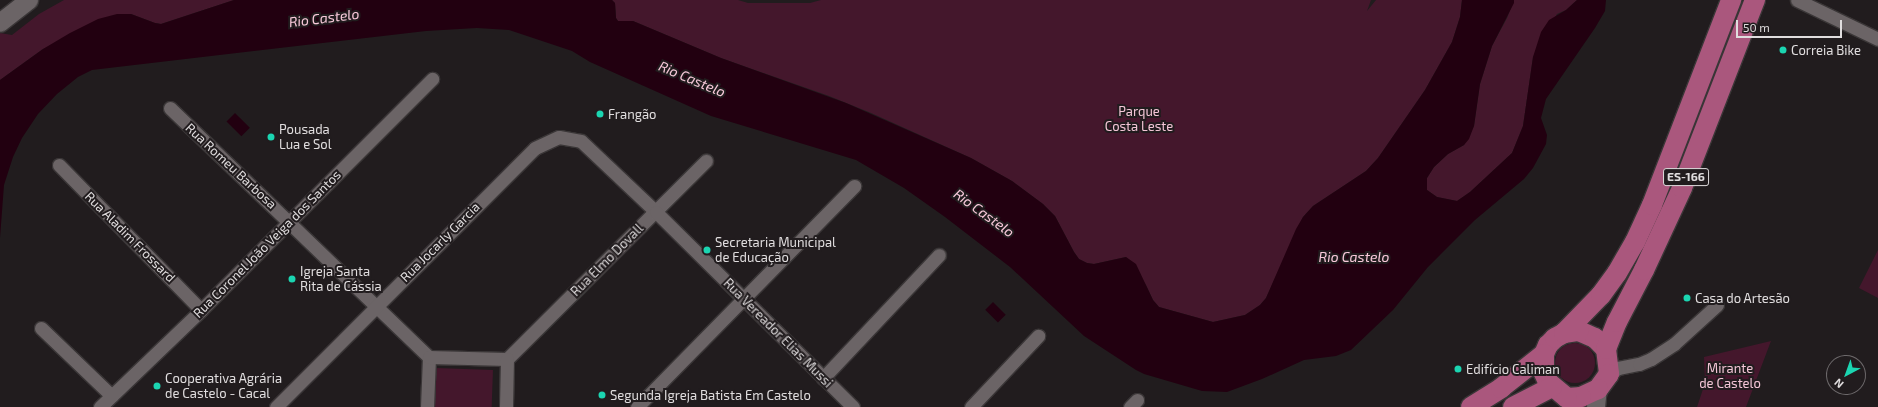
<!DOCTYPE html>
<meta charset="utf-8">
<style>
body{margin:0}
#map{position:relative;width:1878px;height:407px;overflow:hidden;background:#211c1e;font-family:"Exo 2",sans-serif}
div>[style]{position:absolute}
[style*='--x']{left:calc(var(--x)*1px);top:calc(var(--y)*1px);width:calc(var(--w)*1px);rotate:calc(var(--a)*1deg)}
.green>*{inset:0;background:#44172c;transform-origin:0 0}
.round{border-radius:50%}
.water>*{inset:0;background:#220010;transform-origin:0 0}
.roads{filter:drop-shadow(1px 0 #3a3637) drop-shadow(-1px 0 #3a3637) drop-shadow(0 1px #3a3637) drop-shadow(0 -1px #3a3637)}
.street>*{height:13px;margin:-6.5px;padding:0 6.5px;transform-origin:6.5px;border-radius:6.5px;background:#6b6466}
.secondary>*{height:18px;margin:-9px;padding:0 9px;transform-origin:9px;border-radius:9px;background:#6b6466}
.primary>*{height:20px;margin:-10px;padding:0 10px;transform-origin:10px;border-radius:10px;background:#aa577d}
.dots>*{width:11px;height:11px;translate:-50% -50%;box-sizing:border-box;border:2px solid #211c1e;border-radius:50%}
span{translate:-50% -50%;white-space:nowrap;text-align:center;line-height:1.15;-webkit-text-stroke:4px #211c1e;paint-order:stroke}
.shield-label span{padding:1px 3px;background:#211c1e;border:1px solid;border-radius:3px;-webkit-text-stroke-width:0}
.shield-label{font-size:12px;color:#e0ddde;font-weight:700}
.poi-label{font-size:13px;color:#e0ddde}
.left{translate:0 -50%;text-align:left}
.park-label{font-size:13px;color:#f4c6d7}
.street-label{font-size:13px;color:#e0ddde}
.water-label{font-size:14px;color:#f8c9da;font-style:italic}
.north{position:absolute;left:1826px;top:355px;width:40px;height:40px;box-sizing:border-box;background:#211c1e;border:1px solid #6d696b;border-radius:50%;rotate:221deg;font-size:11px;font-weight:700;line-height:16px;text-align:center;color:#e0ddde}
.north::after{content:'';display:block;margin:auto;width:14px;height:18px;background:#1bd5b1;clip-path:polygon(50% 0,100% 100%,50% 72%,0 100%)}
.scale{position:absolute;left:1736px;top:20px;width:106px;height:18px;box-sizing:border-box;border:2px solid #e0ddde;border-top:0;padding-left:5px;font-size:12px;line-height:14px;white-space:nowrap;color:#e0ddde;-webkit-text-stroke:3px #211c1e;paint-order:stroke}
</style>
<div id="map">
<div class="green">
<i style="clip-path:polygon(64px 0,234px 0,161px 24px,155px 23px,131px 14px,43px 49px,0 80px,0 33px,12px 35px,39px 14px)"></i>
<i style="clip-path:polygon(612px 0,738px 0,748px 3px,810px 3px,821px 0,1371px 0,1367px 11px,1376px 0,1462px 0,1460px 17px,1452px 42px,1425px 90px,1378px 158px,1366px 171px,1313px 206px,1303px 217px,1266px 298px,1260px 305px,1245px 315px,1213px 322px,1159px 307px,1153px 300px,1146px 285px,1126px 257px,1094px 264px,1087px 263px,1079px 259px,1074px 252px,1055px 216px,1043px 204px,1012px 181px,971px 158px,871px 113px,829px 96px,721px 58px,633px 21px,618px 21px,616px 18px,615px 3px)"></i>
<i style="clip-path:polygon(1514px 0,1577px 0,1566px 10px,1557px 14px,1533px 57px,1523px 126px,1512px 153px,1470px 192px,1457px 201px,1437px 197px,1427px 190px,1427px 178px,1434px 167px,1448px 154px,1464px 145px,1474px 126px,1480px 84px,1492px 46px,1507px 18px)"></i>
<i style="clip-path:polygon(1878px 250px,1878px 298px,1859px 288px)"></i>
<i style="clip-path:polygon(1771px 341px,1746px 407px,1697px 407px,1705px 383px,1704px 357px)"></i>
<i class="round" style="left:1555px;top:343px;width:40px;height:40px"></i>
<i style="left:436px;top:368px;width:57px;height:39px;rotate:2deg"></i>
</div>
<div class="water">
<i style="clip-path:polygon(234px 0,612px 0,615px 3px,616px 18px,618px 21px,633px 21px,721px 58px,846px 103px,971px 158px,1012px 181px,1043px 204px,1055px 216px,1074px 252px,1079px 259px,1087px 263px,1094px 264px,1126px 257px,1136px 264px,1153px 300px,1159px 307px,1213px 322px,1245px 315px,1260px 305px,1266px 298px,1296px 229px,1303px 217px,1313px 206px,1366px 171px,1378px 158px,1425px 90px,1452px 42px,1460px 17px,1462px 0,1514px 0,1514px 3px,1492px 46px,1480px 84px,1474px 126px,1469px 139px,1464px 145px,1448px 154px,1434px 167px,1427px 178px,1427px 190px,1437px 197px,1457px 201px,1470px 192px,1512px 153px,1523px 126px,1533px 57px,1541px 32px,1549px 20px,1566px 10px,1577px 0,1606px 0,1605px 11px,1595px 28px,1546px 99px,1541px 118px,1547px 135px,1546px 144px,1533px 168px,1524px 179px,1475px 220px,1428px 267px,1393px 310px,1351px 350px,1336px 356px,1304px 360px,1262px 379px,1227px 392px,1202px 391px,1144px 374px,1136px 370px,1084px 336px,1010px 267px,945px 217px,904px 188px,856px 160px,711px 116px,590px 62px,572px 51px,509px 30px,477px 28px,426px 31px,92px 70px,78px 77px,57px 94px,38px 114px,22px 138px,13px 157px,4px 185px,0 238px,0 80px,43px 49px,70px 33px,98px 19px,117px 14px,131px 14px,155px 23px,161px 24px)"></i>
<i style="left:235px;top:113px;width:21px;height:12px;rotate:45deg"></i>
<i style="left:993px;top:302px;width:18px;height:11px;rotate:45deg"></i>
</div>
<div class="roads">
<div class="street">
<i style="--x:1797;--y:0;--w:90;--a:25.7"></i>
<i style="--x:170;--y:108;--w:359;--a:43.9"></i>
<i style="--x:59;--y:165;--w:203;--a:45.6"></i>
<i style="--x:41;--y:328;--w:98;--a:43.8"></i>
<i style="--x:507;--y:359;--w:281;--a:-44.9"></i>
<i style="--x:1609;--y:374;--w:11;--a:-34"></i>
<i style="--x:1618;--y:368;--w:21;--a:-11"></i>
<i style="--x:1639;--y:364;--w:13;--a:-23"></i>
<i style="--x:1651;--y:359;--w:27;--a:-33"></i>
<i style="--x:1674;--y:344;--w:58;--a:-42.2"></i>
<i style="--x:823;--y:378;--w:169;--a:-46.7"></i>
<i style="--x:100;--y:407;--w:140;--a:-43.8"></i>
<i style="--x:201;--y:310;--w:327;--a:-45"></i>
<i style="--x:276;--y:407;--w:366;--a:-45"></i>
<i style="--x:535;--y:148;--w:26;--a:-25"></i>
<i style="--x:559;--y:137;--w:22;--a:10"></i>
<i style="--x:581;--y:141;--w:103;--a:43.4"></i>
<i style="--x:656;--y:212;--w:277;--a:44.7"></i>
<i style="--x:427;--y:407;--w:50;--a:-87.7"></i>
<i style="--x:429;--y:357;--w:78;--a:1.5"></i>
<i style="--x:507;--y:359;--w:48;--a:91.2"></i>
<i style="--x:637;--y:407;--w:310;--a:-45.5"></i>
<i style="--x:971;--y:407;--w:98;--a:-46.7"></i>
<i style="--x:1130;--y:407;--w:10;--a:-45"></i>
</div>
<div class="secondary">
<i style="--x:0;--y:23;--w:37;--a:-38"></i>
<i style="--x:1596;--y:407;--w:18;--a:-84"></i>
</div>
<div class="primary">
<i style="--x:1579;--y:331;--w:17;--a:24"></i>
<i style="--x:1595;--y:338;--w:16;--a:45"></i>
<i style="--x:1606;--y:349;--w:25;--a:83"></i>
<i style="--x:1609;--y:374;--w:19;--a:126"></i>
<i style="--x:1598;--y:389;--w:19;--a:155"></i>
<i style="--x:1581;--y:397;--w:14;--a:176"></i>
<i style="--x:1567;--y:398;--w:25;--a:-140"></i>
<i style="--x:1548;--y:382;--w:10;--a:-114"></i>
<i style="--x:1544;--y:373;--w:19;--a:-90"></i>
<i style="--x:1544;--y:354;--w:10;--a:-66"></i>
<i style="--x:1548;--y:345;--w:10;--a:-45"></i>
<i style="--x:1555;--y:338;--w:10;--a:-29"></i>
<i style="--x:1564;--y:333;--w:15;--a:-8"></i>
<i style="--x:1564;--y:333;--w:53;--a:-45.8"></i>
<i style="--x:1601;--y:295;--w:27;--a:-54"></i>
<i style="--x:1617;--y:273;--w:36;--a:-60"></i>
<i style="--x:1635;--y:242;--w:41;--a:-65.3"></i>
<i style="--x:1652;--y:205;--w:220;--a:-68.9"></i>
<i style="--x:1606;--y:349;--w:29;--a:-68"></i>
<i style="--x:1617;--y:322;--w:59;--a:-62.6"></i>
<i style="--x:1644;--y:270;--w:90;--a:-65.1"></i>
<i style="--x:1682;--y:188;--w:202;--a:-68.8"></i>
<i style="--x:1471;--y:407;--w:36;--a:-32"></i>
<i style="--x:1501;--y:388;--w:55;--a:-38.3"></i>
<i style="--x:1513;--y:407;--w:44;--a:-27.1"></i>
</div>
</div>
<div class="dots">
<i style="left:1783px;top:50px;background:#1bd5b1"></i>
<i style="left:600px;top:114px;background:#1bd5b1"></i>
<i style="left:271px;top:137px;background:#1bd5b1"></i>
<i style="left:707px;top:250px;background:#1bd5b1"></i>
<i style="left:292px;top:279px;background:#1bd5b1"></i>
<i style="left:1687px;top:298px;background:#1bd5b1"></i>
<i style="left:1458px;top:369px;background:#1bd5b1"></i>
<i style="left:157px;top:386px;background:#1bd5b1"></i>
<i style="left:602px;top:395px;background:#1bd5b1"></i>
</div>
<div class="shield-label">
<span style="left:1686px;top:177px">ES-166</span>
</div>
<div class="poi-label">
<span class="left" style="left:1791px;top:50px">Correia Bike</span>
<span class="left" style="left:608px;top:114px">Frangão</span>
<span class="left" style="left:279px;top:137px">Pousada<br>Lua e Sol</span>
<span class="left" style="left:715px;top:250px">Secretaria Municipal<br>de Educação</span>
<span class="left" style="left:300px;top:279px">Igreja Santa<br>Rita de Cássia</span>
<span class="left" style="left:1695px;top:298px">Casa do Artesão</span>
<span class="left" style="left:1466px;top:369px">Edifício Caliman</span>
<span class="left" style="left:165px;top:386px">Cooperativa Agrária<br>de Castelo - Cacal</span>
<span class="left" style="left:610px;top:395px">Segunda Igreja Batista Em Castelo</span>
</div>
<div class="park-label">
<span style="left:1139px;top:119px">Parque<br>Costa Leste</span>
<span style="left:1730px;top:376px">Mirante<br>de Castelo</span>
</div>
<div class="street-label">
<span style="left:231px;top:166px;rotate:43deg">Rua Romeu Barbosa</span>
<span style="left:130px;top:237px;rotate:45deg">Rua Aladim Frossard</span>
<span style="left:440px;top:242px;rotate:-45deg">Rua Jocarly Garcia</span>
<span style="left:267px;top:244px;rotate:-45deg">Rua Coronel João Veiga dos Santos</span>
<span style="left:607px;top:260px;rotate:-45deg">Rua Elmo Dovall</span>
<span style="left:778px;top:333px;rotate:45deg">Rua Vereador Elias Mussi</span>
</div>
<div class="water-label">
<span style="left:324px;top:18px;rotate:-7deg">Rio Castelo</span>
<span style="left:692px;top:79px;rotate:23deg">Rio Castelo</span>
<span style="left:984px;top:213px;rotate:36deg">Rio Castelo</span>
<span style="left:1354px;top:257px">Rio Castelo</span>
</div>
<div class="north">N</div>
<div class="scale">50 m</div>
</div>
